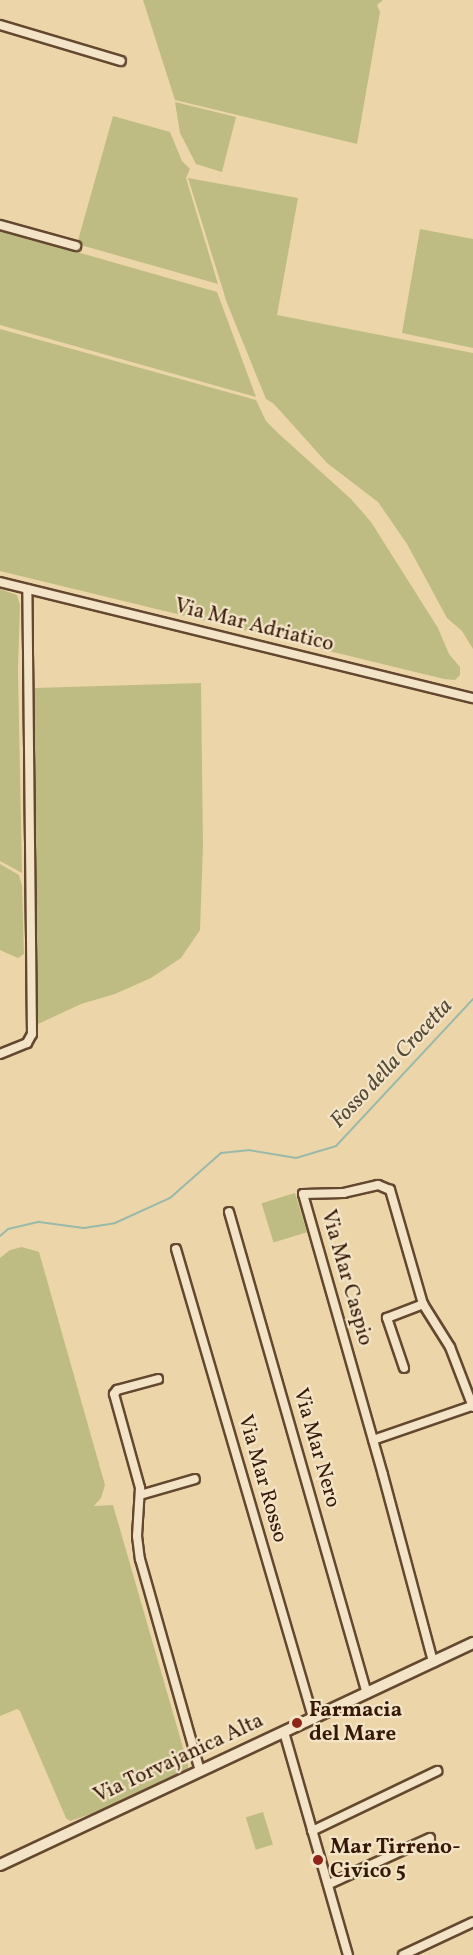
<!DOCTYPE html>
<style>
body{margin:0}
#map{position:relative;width:473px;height:1955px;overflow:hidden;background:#ecd6a9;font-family:Vollkorn,serif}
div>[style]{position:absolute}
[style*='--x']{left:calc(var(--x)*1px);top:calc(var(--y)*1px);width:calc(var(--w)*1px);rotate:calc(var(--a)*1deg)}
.green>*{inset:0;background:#bfbc83;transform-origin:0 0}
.stream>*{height:2px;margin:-1px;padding:0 1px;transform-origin:1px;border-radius:1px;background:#99b9aa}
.roads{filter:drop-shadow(2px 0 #63482f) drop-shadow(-2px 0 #63482f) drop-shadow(0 2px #63482f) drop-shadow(0 -2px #63482f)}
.street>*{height:8px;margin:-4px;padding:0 4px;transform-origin:4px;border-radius:4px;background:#f3e4c7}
.secondary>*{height:10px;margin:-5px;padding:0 5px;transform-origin:5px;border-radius:5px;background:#f3e4c7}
.dots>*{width:16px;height:16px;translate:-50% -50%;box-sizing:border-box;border:3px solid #f3e4c7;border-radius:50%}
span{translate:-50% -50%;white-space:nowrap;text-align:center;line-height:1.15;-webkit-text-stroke:4.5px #f3e4c7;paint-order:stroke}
.street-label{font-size:21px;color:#351906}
.poi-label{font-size:21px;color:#351906;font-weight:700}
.left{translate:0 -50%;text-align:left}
.water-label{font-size:22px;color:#534937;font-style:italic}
</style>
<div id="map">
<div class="green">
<i style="clip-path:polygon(143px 0,383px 0,377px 5px,380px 12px,357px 144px,175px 100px)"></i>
<i style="clip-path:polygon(175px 102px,236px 117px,222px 172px,196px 164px,180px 133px)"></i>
<i style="clip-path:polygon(113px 116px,170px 132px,182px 161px,190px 169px,186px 178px,218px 284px,77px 244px)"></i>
<i style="clip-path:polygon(188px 178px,298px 198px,277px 315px,473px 353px,473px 649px,462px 631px,447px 618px,407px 544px,378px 502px,327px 463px,274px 404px,266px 399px,227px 303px)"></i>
<i style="clip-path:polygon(420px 229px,473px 239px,473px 348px,402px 333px)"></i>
<i style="clip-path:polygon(0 230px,217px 292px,256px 397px,0 325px)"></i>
<i style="clip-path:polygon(0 329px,256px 400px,266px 421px,279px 434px,351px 499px,371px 522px,438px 628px,449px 654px,460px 667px,460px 675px,455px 680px,444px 679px,0 571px)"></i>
<i style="clip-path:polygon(0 589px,17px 595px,20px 605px,18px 670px,22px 873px,0 861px)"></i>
<i style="clip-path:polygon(201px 683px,203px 846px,200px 930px,181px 958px,151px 978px,115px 994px,81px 1004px,38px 1024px,34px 834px,35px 688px)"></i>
<i style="clip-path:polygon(0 864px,19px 875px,22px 886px,24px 954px,18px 958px,0 950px)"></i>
<i style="left:295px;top:1193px;width:41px;height:35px;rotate:73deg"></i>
<i style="clip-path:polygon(22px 1247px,39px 1252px,105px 1485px,101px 1498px,94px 1506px,113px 1505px,188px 1765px,189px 1775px,100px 1811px,70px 1821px,66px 1818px,20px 1711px,17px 1709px,0 1716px,0 1258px,10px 1250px)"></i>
<i style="left:263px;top:1812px;width:34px;height:18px;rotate:73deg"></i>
</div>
<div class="stream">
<i style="--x:0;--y:1236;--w:11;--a:-41"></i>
<i style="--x:8;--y:1229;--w:32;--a:-13"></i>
<i style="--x:39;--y:1222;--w:45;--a:7.6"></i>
<i style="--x:84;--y:1228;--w:31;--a:-9"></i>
<i style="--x:115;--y:1223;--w:60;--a:-24.4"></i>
<i style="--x:170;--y:1198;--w:68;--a:-41.4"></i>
<i style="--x:221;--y:1153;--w:27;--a:-6"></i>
<i style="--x:248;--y:1150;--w:49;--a:9.5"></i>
<i style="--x:296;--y:1158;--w:42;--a:-16.7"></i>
<i style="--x:336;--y:1146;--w:201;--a:-47"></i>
</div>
<div class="roads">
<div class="street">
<i style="--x:0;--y:25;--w:126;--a:16.6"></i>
<i style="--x:0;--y:225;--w:79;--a:15.4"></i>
<i style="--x:0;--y:582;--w:487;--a:13.8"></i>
<i style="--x:0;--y:1054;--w:29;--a:-22"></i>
<i style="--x:27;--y:1043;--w:10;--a:-61"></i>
<i style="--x:32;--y:1034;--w:445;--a:-90.6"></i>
<i style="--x:229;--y:1212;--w:501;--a:74.02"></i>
<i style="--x:176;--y:1249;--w:490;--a:73.7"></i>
<i style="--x:423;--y:1304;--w:51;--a:57.9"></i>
<i style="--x:450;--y:1347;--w:64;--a:69"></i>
<i style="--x:404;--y:1368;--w:53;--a:-108.8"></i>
<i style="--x:387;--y:1318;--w:39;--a:-21"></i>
<i style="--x:423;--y:1304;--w:119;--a:-106.1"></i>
<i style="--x:390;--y:1190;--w:13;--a:-157"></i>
<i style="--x:378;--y:1185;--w:35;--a:167"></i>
<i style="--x:344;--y:1193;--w:41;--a:178.6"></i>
<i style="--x:303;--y:1194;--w:292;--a:74.1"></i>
<i style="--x:383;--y:1475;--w:194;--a:75"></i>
<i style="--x:158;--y:1379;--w:42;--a:165"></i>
<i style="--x:117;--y:1390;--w:5;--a:127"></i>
<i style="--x:114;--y:1394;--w:98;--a:74.5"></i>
<i style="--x:140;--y:1488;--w:48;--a:93.6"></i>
<i style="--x:137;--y:1536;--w:23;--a:83"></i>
<i style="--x:140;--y:1559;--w:220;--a:74.2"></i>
<i style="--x:373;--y:1440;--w:105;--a:-19"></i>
<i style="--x:140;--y:1495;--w:57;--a:-16.2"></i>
<i style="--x:284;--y:1732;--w:232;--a:74"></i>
<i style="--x:312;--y:1831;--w:139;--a:-25.6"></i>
<i style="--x:329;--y:1884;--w:111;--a:-24.5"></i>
<i style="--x:403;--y:1955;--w:77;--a:-25.2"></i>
</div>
<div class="secondary">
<i style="--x:0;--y:1865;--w:523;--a:-25.14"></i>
</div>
</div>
<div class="dots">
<i style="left:297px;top:1723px;background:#8f2418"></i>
<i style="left:318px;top:1860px;background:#8f2418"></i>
</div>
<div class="street-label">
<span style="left:254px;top:626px;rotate:14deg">Via Mar Adriatico</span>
<span style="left:346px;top:1278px;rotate:74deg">Via Mar Caspio</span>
<span style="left:316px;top:1448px;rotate:74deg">Via Mar Nero</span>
<span style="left:262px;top:1479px;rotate:74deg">Via Mar Rosso</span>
<span style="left:179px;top:1759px;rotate:-25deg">Via Torvajanica Alta</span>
</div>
<div class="poi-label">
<span class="left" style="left:309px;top:1723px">Farmacia<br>del Mare</span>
<span class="left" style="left:330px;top:1860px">Mar Tirreno-<br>Civico 5</span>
</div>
<div class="water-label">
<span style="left:392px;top:1064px;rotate:-47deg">Fosso della Crocetta</span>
</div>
</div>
